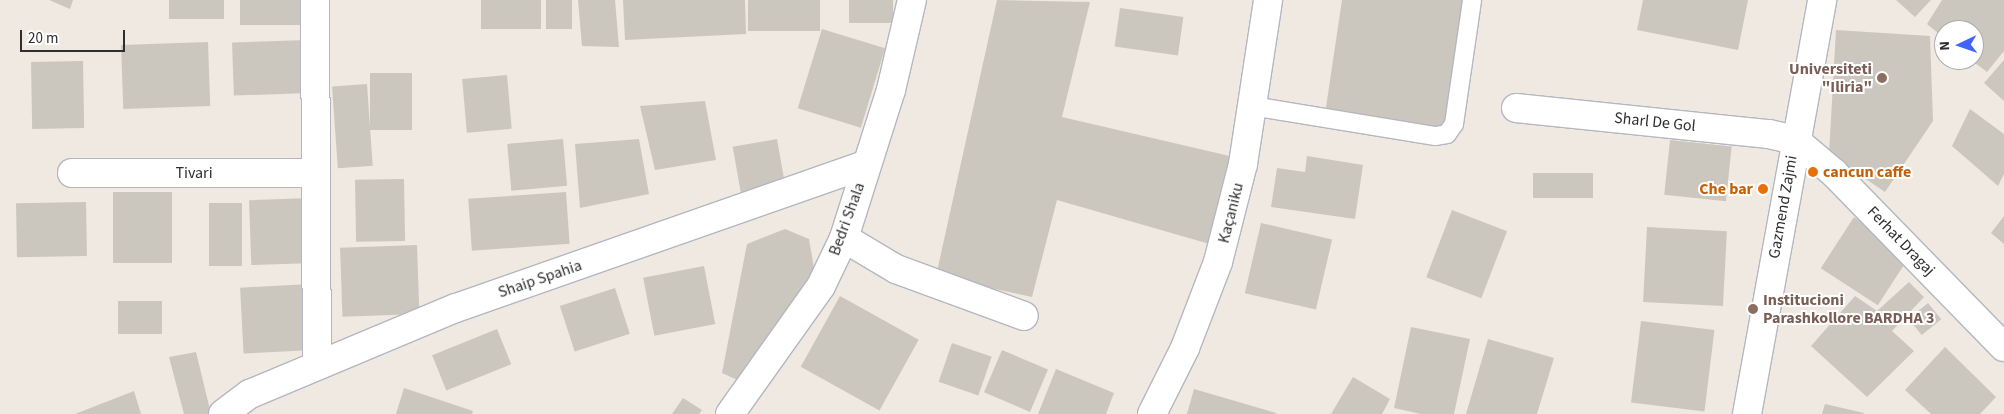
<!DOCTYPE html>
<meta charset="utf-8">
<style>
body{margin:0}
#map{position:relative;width:2004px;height:414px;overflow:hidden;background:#efe9e1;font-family:"Source Sans 3",sans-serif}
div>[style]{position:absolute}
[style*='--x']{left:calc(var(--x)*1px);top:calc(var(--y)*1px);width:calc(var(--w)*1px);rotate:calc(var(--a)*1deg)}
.building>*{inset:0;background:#cbc7bf;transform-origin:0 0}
.roads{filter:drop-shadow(1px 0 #b4b7c1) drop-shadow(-1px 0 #b4b7c1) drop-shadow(0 1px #b4b7c1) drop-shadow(0 -1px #b4b7c1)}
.lane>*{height:18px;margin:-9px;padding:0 9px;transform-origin:9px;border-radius:9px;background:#fff}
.street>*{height:28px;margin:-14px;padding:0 14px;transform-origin:14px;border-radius:14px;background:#fff}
.secondary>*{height:28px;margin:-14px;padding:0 14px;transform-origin:14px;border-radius:14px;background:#fff}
.dots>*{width:14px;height:14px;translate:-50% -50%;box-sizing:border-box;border:2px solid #fff;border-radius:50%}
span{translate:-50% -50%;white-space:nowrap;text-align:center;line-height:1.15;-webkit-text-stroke:4px #fff;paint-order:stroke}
.education-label{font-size:16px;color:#785e54;font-weight:700}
.right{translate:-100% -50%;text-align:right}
.left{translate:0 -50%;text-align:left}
.street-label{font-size:16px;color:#2e2e2e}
.food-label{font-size:16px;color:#c56008;font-weight:700}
.north{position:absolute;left:1934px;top:20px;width:50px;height:50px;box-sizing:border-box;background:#fff;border:1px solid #ababab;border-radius:50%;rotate:267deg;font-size:14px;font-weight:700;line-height:20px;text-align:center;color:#2e2e2e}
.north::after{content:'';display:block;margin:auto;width:18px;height:22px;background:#4264fb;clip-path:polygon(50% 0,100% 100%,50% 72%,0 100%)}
.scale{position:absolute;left:20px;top:30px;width:105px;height:22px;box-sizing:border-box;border:2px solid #2e2e2e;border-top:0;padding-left:6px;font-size:15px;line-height:18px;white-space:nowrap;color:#2e2e2e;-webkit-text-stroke:4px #fff;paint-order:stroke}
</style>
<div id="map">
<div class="building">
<i style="clip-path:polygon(49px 0,73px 0,70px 9px)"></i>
<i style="left:169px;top:0;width:55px;height:19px"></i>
<i style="left:240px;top:0;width:72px;height:25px"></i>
<i style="left:481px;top:0;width:60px;height:29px"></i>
<i style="left:546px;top:0;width:26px;height:29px"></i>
<i style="clip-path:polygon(578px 0,615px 0,619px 47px,582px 46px)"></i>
<i style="clip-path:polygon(623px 0,745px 0,746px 34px,625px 40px)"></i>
<i style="left:748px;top:0;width:72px;height:31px"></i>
<i style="left:849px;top:0;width:44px;height:23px"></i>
<i style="clip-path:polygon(997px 0,1090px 2px,1062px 117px,1234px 157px,1213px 245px,1057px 200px,1032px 297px,936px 276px)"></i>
<i style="clip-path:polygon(1342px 0,1465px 0,1444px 131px,1325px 114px)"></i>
<i style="clip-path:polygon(1643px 0,1748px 0,1738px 50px,1637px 30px)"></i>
<i style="clip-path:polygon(1896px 0,1931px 0,1915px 17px)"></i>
<i style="clip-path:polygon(1942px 0,2004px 0,2004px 51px,1987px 72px,1971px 60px,1974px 60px,1974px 30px,1944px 30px,1944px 38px,1927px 24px)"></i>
<i style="left:1120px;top:8px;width:64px;height:39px;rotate:8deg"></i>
<i style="left:822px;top:29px;width:66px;height:83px;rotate:17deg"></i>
<i style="clip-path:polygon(1836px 30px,1930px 36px,1933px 121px,1885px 192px,1829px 154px)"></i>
<i style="left:307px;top:40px;width:53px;height:75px;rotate:88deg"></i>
<i style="left:208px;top:42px;width:64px;height:87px;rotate:88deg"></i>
<i style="clip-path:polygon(2004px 60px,2004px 101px,1984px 83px)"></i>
<i style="left:83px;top:61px;width:67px;height:52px;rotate:89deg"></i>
<i style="left:412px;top:73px;width:57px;height:42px;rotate:90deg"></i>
<i style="left:507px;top:75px;width:54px;height:45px;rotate:85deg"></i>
<i style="left:367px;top:84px;width:82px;height:35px;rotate:86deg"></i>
<i style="clip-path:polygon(705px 101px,716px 160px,655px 170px,640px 106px)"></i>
<i style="clip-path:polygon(1970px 109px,2004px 134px,2004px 174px,1998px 186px,1952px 146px)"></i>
<i style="left:563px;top:139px;width:47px;height:56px;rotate:85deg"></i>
<i style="clip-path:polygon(639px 139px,649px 194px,580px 208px,575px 144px)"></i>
<i style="left:777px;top:139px;width:47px;height:45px;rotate:80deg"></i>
<i style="left:1670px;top:140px;width:62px;height:55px;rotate:6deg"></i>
<i style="clip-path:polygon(1307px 156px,1363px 165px,1355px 219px,1271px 207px,1277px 168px,1305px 172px)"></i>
<i style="left:1533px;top:173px;width:60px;height:25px"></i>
<i style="left:404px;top:179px;width:62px;height:49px;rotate:89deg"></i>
<i style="left:172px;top:192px;width:71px;height:59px;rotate:90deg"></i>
<i style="left:566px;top:192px;width:52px;height:98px;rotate:86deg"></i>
<i style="left:311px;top:198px;width:65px;height:62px;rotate:88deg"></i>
<i style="left:86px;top:202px;width:54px;height:70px;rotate:89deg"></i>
<i style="left:209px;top:203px;width:33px;height:63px"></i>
<i style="left:1452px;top:210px;width:59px;height:72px;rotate:21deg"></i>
<i style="clip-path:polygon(2004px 216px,2004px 244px,1991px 233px)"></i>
<i style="left:1854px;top:217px;width:68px;height:61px;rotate:33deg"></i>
<i style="left:1261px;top:223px;width:73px;height:72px;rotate:13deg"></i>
<i style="left:1647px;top:227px;width:80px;height:75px;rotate:3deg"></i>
<i style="clip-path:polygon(785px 229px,809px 239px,816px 280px,746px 384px,722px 373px,747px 244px)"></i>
<i style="left:417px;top:245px;width:69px;height:77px;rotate:88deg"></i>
<i style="left:704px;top:266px;width:59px;height:62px;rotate:79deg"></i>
<i style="clip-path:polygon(1909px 282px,1924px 297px,1892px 331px,1914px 351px,1867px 397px,1811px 346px,1855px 296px,1877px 311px)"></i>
<i style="left:310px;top:284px;width:66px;height:70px;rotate:87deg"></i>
<i style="left:615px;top:288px;width:48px;height:58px;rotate:72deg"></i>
<i style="left:840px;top:296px;width:90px;height:81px;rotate:29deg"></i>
<i style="left:162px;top:301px;width:33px;height:44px;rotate:90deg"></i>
<i style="left:1928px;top:303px;width:21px;height:25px;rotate:51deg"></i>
<i style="left:1641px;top:321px;width:74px;height:82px;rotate:7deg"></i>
<i style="clip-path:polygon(1411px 327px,1470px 339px,1454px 414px,1421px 414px,1394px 408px)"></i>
<i style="left:497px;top:329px;width:38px;height:70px;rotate:68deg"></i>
<i style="clip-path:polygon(1488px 339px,1554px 358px,1537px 414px,1466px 414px)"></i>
<i style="left:952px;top:343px;width:42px;height:41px;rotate:19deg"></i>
<i style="clip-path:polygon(1945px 347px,1996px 397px,1980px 414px,1931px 414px,1905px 390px)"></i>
<i style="left:1002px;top:350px;width:50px;height:46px;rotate:23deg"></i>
<i style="clip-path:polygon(196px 352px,211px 414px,184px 414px,169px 357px)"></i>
<i style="clip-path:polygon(1056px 369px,1114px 393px,1106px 414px,1038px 414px)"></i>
<i style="clip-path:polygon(1353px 377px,1390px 399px,1382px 414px,1331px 414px)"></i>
<i style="clip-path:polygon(404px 388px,473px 411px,472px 414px,396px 414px)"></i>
<i style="clip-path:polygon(1194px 389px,1276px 413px,1276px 414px,1187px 414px)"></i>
<i style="clip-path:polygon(134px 391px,141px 414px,75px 414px)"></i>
<i style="clip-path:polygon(683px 398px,702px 410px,699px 414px,672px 414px)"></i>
<i style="clip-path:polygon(1825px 404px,1864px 413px,1863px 414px,1822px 414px)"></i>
</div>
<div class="roads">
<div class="lane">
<i style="--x:1252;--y:106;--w:186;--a:9.3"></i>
<i style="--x:1436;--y:136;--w:11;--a:-10"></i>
<i style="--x:1447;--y:134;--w:12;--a:-55"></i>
<i style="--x:1454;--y:124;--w:125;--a:-81.7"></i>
</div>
<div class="street">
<i style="--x:315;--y:0;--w:365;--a:89.7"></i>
<i style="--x:1516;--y:108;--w:254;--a:5.9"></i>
<i style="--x:1769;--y:134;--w:27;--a:13"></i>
<i style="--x:1795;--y:140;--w:51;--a:40.2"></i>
<i style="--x:1834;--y:173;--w:243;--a:45.7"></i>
<i style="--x:72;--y:173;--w:243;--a:0"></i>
<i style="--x:844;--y:238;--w:61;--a:30.8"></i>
<i style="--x:896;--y:269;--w:136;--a:20.2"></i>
<i style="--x:223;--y:414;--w:34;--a:-37"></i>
<i style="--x:250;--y:394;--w:223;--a:-22.7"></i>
<i style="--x:456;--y:308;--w:435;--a:-19.3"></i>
<i style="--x:730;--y:414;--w:157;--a:-54.6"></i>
<i style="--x:821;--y:286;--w:53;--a:-64.4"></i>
<i style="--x:844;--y:238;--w:155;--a:-72.4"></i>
<i style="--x:891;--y:90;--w:92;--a:-76.9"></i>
<i style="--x:1152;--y:414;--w:74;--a:-63.4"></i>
<i style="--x:1185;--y:348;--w:92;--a:-69"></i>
<i style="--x:1218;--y:262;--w:101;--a:-75.7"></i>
<i style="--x:1243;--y:164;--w:166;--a:-81.3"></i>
</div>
<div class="secondary">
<i style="--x:1747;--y:414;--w:421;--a:-79.7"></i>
</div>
</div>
<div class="dots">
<i style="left:1882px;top:78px;background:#8d6e63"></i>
<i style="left:1813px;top:172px;background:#e8710a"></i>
<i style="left:1763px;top:189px;background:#e8710a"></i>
<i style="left:1753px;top:309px;background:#8d6e63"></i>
</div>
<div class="education-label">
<span class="right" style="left:1872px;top:78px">Universiteti<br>"Iliria"</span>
<span class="left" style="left:1763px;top:309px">Institucioni<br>Parashkollore BARDHA 3</span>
</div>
<div class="street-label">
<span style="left:1655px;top:122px;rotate:6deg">Sharl De Gol</span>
<span style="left:194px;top:173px">Tivari</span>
<span style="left:1783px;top:207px;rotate:-80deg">Gazmend Zajmi</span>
<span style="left:1231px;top:213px;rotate:-76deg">Kaçaniku</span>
<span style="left:847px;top:219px;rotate:-70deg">Bedri Shala</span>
<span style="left:1901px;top:241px;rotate:46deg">Ferhat Dragaj</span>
<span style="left:540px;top:279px;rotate:-19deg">Shaip Spahia</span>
</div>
<div class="food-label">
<span class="left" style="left:1823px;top:172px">cancun caffe</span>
<span class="right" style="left:1753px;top:189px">Che bar</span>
</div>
<div class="north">N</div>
<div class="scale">20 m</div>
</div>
